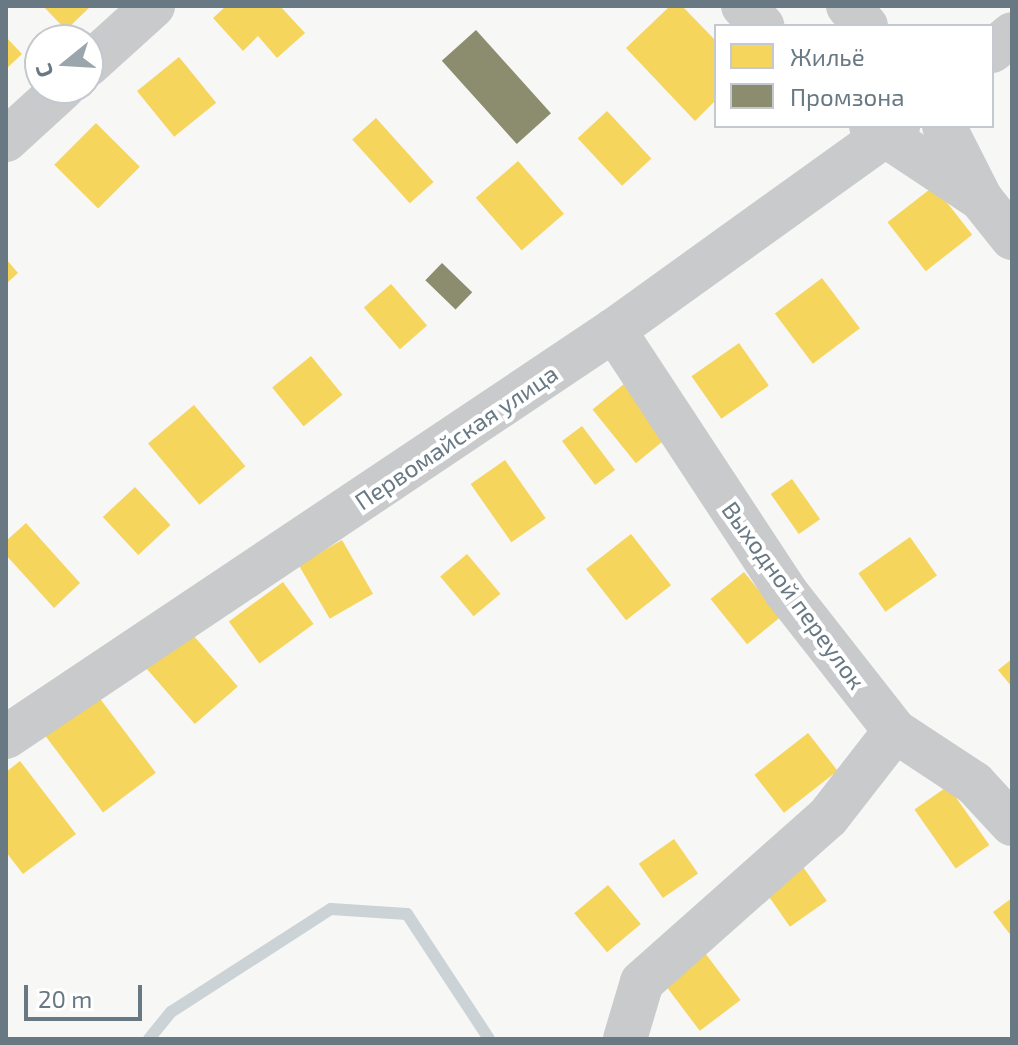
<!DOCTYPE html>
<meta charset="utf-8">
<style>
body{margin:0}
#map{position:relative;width:1018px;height:1045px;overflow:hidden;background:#f7f7f6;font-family:"Exo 2",sans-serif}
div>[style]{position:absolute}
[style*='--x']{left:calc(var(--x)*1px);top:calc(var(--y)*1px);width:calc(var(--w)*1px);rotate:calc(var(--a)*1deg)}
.homes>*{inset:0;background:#f6d55c;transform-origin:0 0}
.industry>*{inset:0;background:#8c8c6e;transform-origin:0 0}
.stream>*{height:12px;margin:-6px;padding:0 6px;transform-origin:6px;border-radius:6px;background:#cbd3d6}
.minor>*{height:44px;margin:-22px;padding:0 22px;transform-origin:22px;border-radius:22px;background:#c9cacb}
span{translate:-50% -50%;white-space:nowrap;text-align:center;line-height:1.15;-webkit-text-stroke:8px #fff;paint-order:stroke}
.street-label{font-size:24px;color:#687984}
.frame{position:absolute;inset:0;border:8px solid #687984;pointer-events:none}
.legend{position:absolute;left:714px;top:24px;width:280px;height:104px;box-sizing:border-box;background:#fff;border:2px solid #c3c9ce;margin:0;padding:10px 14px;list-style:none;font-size:24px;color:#687984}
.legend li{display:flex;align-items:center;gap:16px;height:40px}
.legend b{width:40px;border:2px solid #c3c9ce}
.north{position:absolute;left:24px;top:24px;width:80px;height:80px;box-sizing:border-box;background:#fff;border:2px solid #c3c9ce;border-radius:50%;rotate:252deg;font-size:22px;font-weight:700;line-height:32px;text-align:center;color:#687984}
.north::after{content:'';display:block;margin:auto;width:28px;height:36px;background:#9aa5ac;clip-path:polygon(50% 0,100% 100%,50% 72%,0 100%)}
.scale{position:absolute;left:24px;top:985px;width:118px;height:36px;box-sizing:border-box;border:4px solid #687984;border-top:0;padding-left:10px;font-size:24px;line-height:28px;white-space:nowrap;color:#687984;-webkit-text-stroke:6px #fff;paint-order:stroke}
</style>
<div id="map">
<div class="homes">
<i style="clip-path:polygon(43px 6px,91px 6px,66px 30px)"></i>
<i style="clip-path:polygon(226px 6px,280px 6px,305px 33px,277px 58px,258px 36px,243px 51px,213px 18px)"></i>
<i style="clip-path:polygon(670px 6px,682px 6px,716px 41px,716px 100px,695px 121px,626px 48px)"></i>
<i style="clip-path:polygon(6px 37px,22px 54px,6px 69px)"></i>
<i style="left:179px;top:57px;width:59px;height:54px;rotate:51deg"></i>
<i style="left:607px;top:111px;width:65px;height:40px;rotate:47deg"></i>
<i style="left:376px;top:118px;width:86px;height:32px;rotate:48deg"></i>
<i style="left:96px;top:123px;width:62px;height:59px;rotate:45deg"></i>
<i style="left:518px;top:161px;width:70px;height:56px;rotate:49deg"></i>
<i style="left:934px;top:186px;width:62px;height:59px;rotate:52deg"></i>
<i style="clip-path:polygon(6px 259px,18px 273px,6px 284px)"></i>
<i style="left:822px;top:278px;width:63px;height:59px;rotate:53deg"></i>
<i style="left:391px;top:284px;width:55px;height:36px;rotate:49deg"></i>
<i style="left:739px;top:343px;width:52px;height:58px;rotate:55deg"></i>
<i style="left:311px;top:356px;width:50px;height:50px;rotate:51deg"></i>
<i style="left:629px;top:380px;width:69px;height:47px;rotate:51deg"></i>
<i style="left:194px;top:405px;width:80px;height:60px;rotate:50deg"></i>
<i style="left:582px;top:426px;width:55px;height:25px;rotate:53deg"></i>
<i style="left:505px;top:460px;width:71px;height:42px;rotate:55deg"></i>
<i style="left:792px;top:479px;width:49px;height:26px;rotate:55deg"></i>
<i style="left:135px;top:487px;width:52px;height:44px;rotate:47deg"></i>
<i style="clip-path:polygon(26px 523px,80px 583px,54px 608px,6px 555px,6px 541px)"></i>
<i style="left:631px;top:534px;width:65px;height:57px;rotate:52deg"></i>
<i style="left:910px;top:537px;width:47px;height:63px;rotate:55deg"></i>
<i style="left:342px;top:540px;width:62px;height:50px;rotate:60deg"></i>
<i style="left:467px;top:554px;width:52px;height:35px;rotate:50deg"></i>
<i style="left:744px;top:572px;width:58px;height:43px;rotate:51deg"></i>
<i style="left:283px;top:582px;width:52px;height:67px;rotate:54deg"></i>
<i style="left:186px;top:627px;width:79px;height:57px;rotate:49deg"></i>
<i style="clip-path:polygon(1012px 659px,1012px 687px,998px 670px)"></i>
<i style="left:98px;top:696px;width:96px;height:66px;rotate:53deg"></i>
<i style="left:808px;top:733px;width:48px;height:68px;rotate:52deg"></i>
<i style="clip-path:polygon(20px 761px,76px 834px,23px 874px,6px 852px,6px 772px)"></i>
<i style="left:948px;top:786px;width:72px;height:41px;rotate:55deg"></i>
<i style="left:674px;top:839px;width:42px;height:43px;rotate:55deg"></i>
<i style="left:801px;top:864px;width:45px;height:45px;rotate:55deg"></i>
<i style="left:608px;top:885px;width:51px;height:44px;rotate:50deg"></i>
<i style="clip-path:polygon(1012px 898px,1012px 937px,993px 912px)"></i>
<i style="left:705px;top:953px;width:59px;height:51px;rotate:53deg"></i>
</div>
<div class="industry">
<i style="left:476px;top:30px;width:112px;height:46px;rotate:48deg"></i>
<i style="left:442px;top:263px;width:42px;height:24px;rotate:44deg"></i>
</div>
<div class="stream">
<i style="--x:149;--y:1039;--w:35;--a:-51"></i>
<i style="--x:171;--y:1012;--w:190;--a:-32.8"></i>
<i style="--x:331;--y:909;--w:76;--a:3.8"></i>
<i style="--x:407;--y:914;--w:149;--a:56.7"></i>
</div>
<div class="minor">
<i style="--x:743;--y:6;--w:28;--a:46"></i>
<i style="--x:848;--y:6;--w:27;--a:48"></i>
<i style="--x:992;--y:51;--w:26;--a:-40"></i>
<i style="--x:88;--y:65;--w:88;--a:-42.2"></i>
<i style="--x:871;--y:126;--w:132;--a:33.6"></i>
<i style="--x:944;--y:126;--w:82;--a:63.1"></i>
<i style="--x:981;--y:199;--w:50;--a:51.5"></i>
<i style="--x:6;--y:140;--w:77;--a:-42.4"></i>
<i style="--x:614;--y:330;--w:313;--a:56.7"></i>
<i style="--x:786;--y:592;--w:177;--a:51.9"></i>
<i style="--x:895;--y:731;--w:95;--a:33.4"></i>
<i style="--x:974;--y:783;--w:56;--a:47.2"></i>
<i style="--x:6;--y:737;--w:732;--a:-33.8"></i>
<i style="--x:614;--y:330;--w:350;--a:-35.7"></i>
<i style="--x:625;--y:1039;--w:59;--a:-73.4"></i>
<i style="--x:642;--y:982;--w:249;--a:-41.6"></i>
<i style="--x:828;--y:817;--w:109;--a:-52.1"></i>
</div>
<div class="street-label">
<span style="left:456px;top:437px;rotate:-34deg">Первомайская улица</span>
<span style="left:794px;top:595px;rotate:54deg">Выходной переулок</span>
</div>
<div class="frame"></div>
<ul class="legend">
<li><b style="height:22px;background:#f6d55c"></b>Жильё</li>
<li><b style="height:22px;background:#8c8c6e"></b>Промзона</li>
</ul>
<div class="north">С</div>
<div class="scale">20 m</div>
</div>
